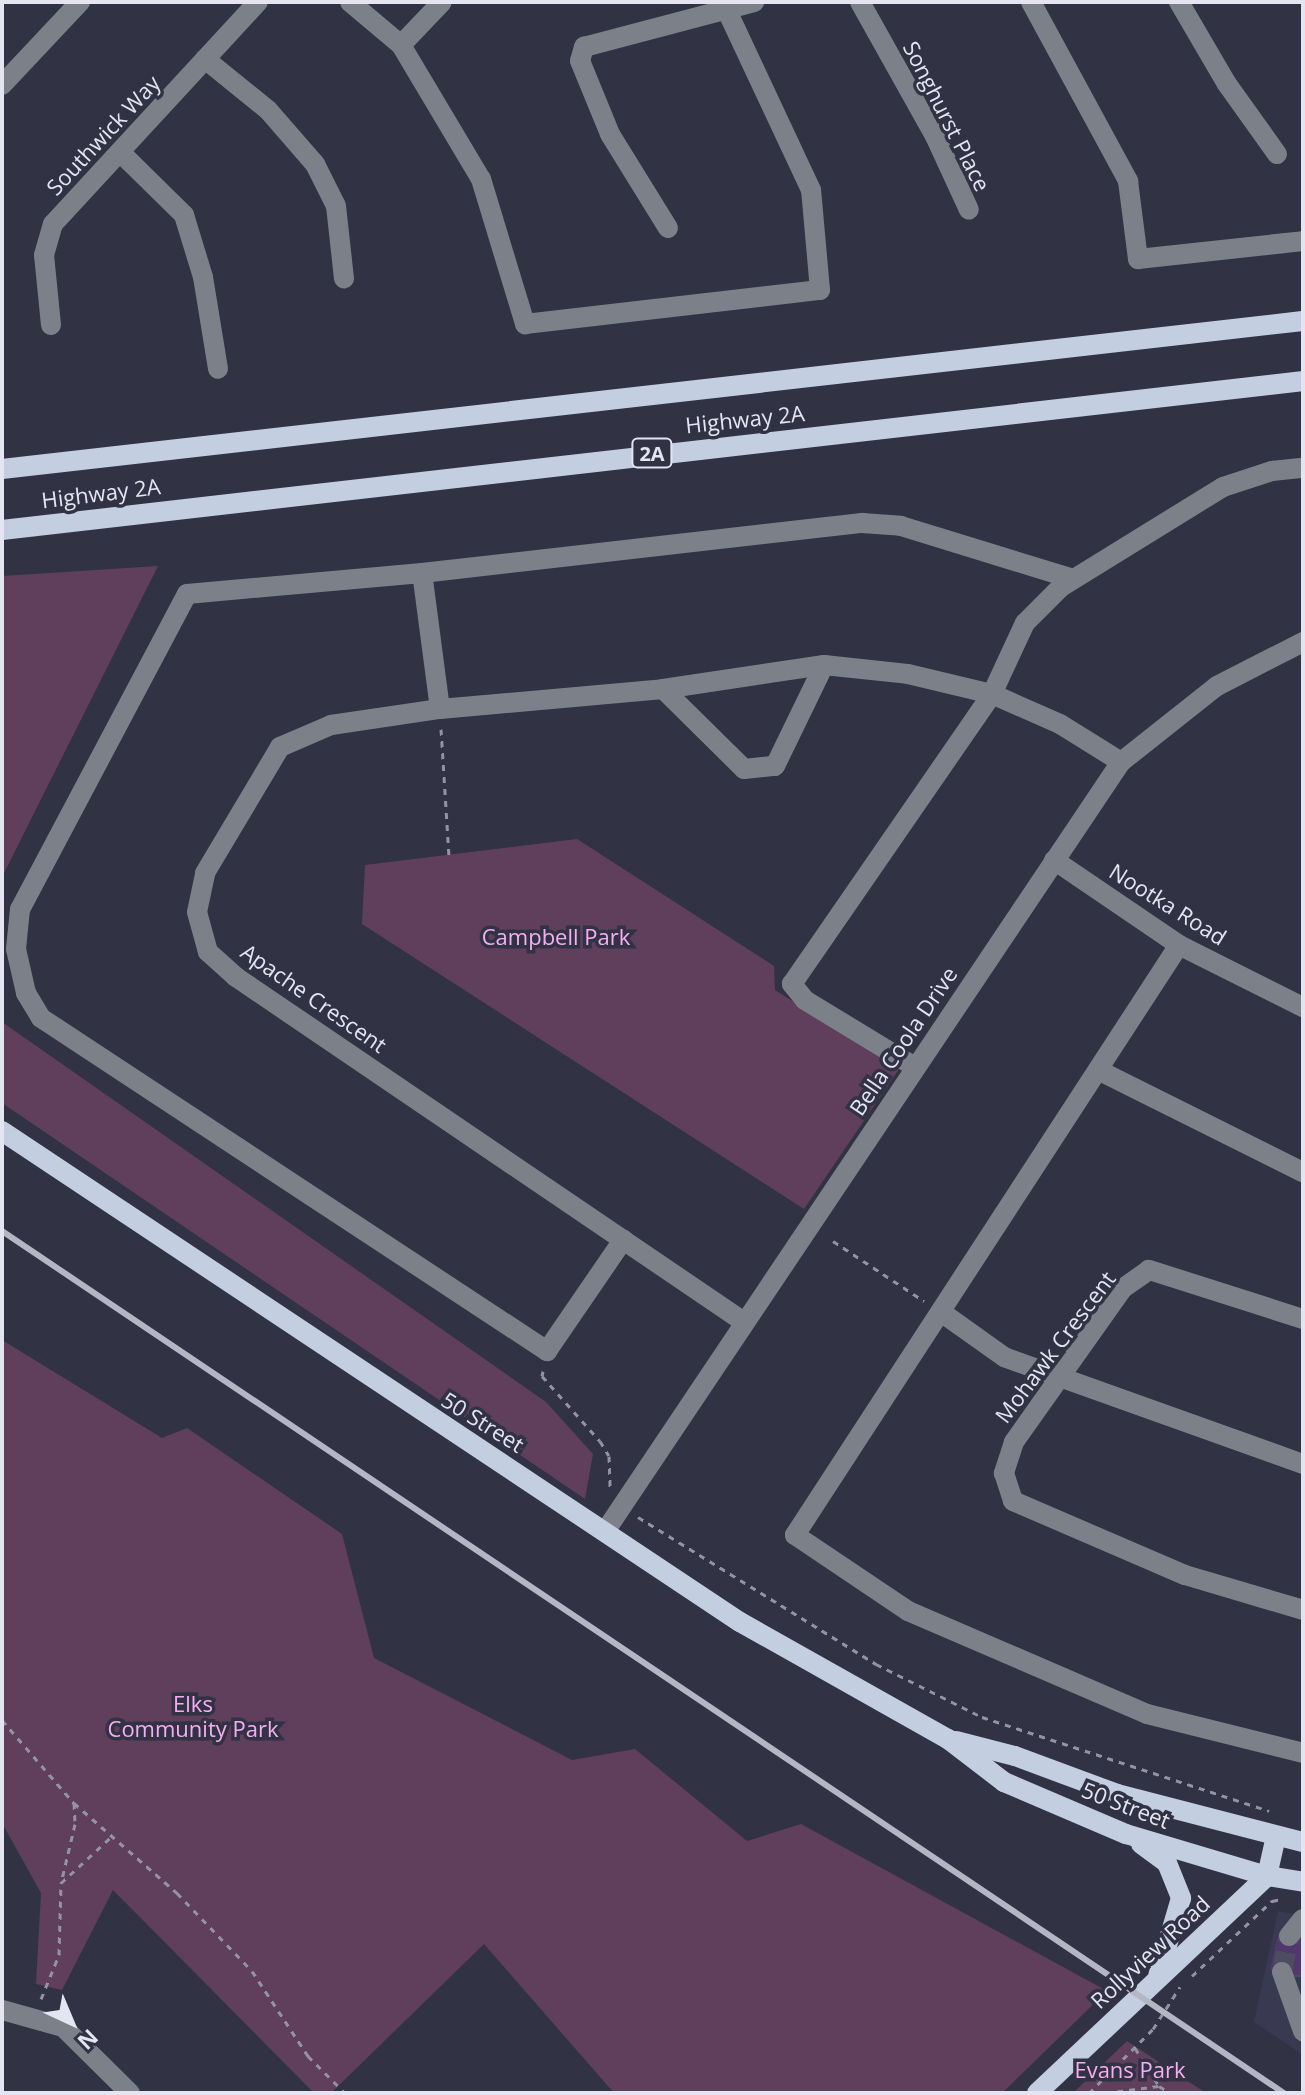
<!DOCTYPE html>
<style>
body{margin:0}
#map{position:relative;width:1305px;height:2095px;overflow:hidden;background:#313244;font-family:"Open Sans",sans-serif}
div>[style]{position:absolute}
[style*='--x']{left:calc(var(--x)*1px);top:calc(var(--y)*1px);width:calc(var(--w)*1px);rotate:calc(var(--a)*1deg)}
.built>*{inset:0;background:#393a52}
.green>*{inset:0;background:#603f5d}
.building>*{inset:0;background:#52376c}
.minor-tunnel>*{height:20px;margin-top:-10px;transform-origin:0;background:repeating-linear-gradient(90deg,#4c4d5e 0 20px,transparent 0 30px)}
.path>*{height:3px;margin-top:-1.5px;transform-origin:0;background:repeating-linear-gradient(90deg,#9394a2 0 6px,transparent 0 12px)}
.minor>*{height:20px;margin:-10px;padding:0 10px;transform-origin:10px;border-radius:10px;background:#7c8189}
.major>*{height:20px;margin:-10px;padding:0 10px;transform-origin:10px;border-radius:10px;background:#c3cee0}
.rail>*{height:6px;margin:-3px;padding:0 3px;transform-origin:3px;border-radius:3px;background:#b5b6c4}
span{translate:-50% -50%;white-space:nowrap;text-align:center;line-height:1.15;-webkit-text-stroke:7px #313244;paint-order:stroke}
.shield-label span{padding:2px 6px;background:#313244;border:2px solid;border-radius:6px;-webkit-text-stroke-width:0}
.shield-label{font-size:20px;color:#e4e5f1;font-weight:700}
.street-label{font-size:22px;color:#e4e5f1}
.park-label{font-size:22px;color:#f7adf1}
.frame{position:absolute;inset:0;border:4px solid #e4e5f1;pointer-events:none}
.north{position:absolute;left:32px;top:1983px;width:80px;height:80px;-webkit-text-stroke:6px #313244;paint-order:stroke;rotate:136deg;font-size:22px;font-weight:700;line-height:32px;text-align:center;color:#e4e5f1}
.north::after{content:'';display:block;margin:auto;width:28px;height:36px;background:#e4e5f1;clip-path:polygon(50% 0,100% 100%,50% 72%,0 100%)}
</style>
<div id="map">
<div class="built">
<i style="clip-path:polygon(1278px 1911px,1303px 1916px,1303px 2055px,1254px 2022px)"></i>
</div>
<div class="green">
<i style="clip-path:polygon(158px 566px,2px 877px,2px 576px)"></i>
<i style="clip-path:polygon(577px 839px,774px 966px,775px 990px,899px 1069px,804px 1209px,362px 924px,365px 865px)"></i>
<i style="clip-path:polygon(2px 1022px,546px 1402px,593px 1454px,585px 1499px,2px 1103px)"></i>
<i style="clip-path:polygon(2px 1340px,162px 1438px,187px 1428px,342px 1534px,374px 1658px,572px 1760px,635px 1749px,747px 1841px,801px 1824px,1107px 1991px,1002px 2093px,614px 2093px,484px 1944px,331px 2093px,314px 2093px,113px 1890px,62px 1990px,36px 1984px,41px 1893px,2px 1823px)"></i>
<i style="clip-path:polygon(1127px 2041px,1206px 2093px,1073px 2093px)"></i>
</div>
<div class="building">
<i style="clip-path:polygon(1278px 1933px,1303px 1939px,1303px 1977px,1270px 1970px)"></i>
</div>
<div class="minor-tunnel">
<i style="--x:1282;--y:1972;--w:37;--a:-79"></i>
<i style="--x:1303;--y:1977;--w:2;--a:-90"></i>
</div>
<div class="path">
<i style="--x:441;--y:729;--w:126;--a:86.4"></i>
<i style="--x:833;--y:1241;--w:109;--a:33.4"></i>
<i style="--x:543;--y:1371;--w:5;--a:101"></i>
<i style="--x:542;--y:1376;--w:87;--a:48.3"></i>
<i style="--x:600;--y:1441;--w:17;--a:59"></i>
<i style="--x:609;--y:1456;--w:34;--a:88"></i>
<i style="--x:638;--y:1517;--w:280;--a:31.7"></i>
<i style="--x:876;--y:1664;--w:119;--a:26.6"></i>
<i style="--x:982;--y:1717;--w:302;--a:18.1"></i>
<i style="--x:2;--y:1720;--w:110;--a:49.1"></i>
<i style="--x:74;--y:1803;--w:137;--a:41.1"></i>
<i style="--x:177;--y:1893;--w:108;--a:46.1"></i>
<i style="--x:252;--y:1971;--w:102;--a:56.6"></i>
<i style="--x:308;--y:2056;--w:52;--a:45"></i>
<i style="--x:74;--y:1803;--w:21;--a:87"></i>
<i style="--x:75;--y:1824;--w:61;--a:103.3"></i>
<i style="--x:61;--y:1883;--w:67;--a:-42.6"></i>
<i style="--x:1192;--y:1976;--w:110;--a:-43.2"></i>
<i style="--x:1272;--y:1901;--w:10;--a:-11"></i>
<i style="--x:41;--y:1999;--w:48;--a:-67.8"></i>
<i style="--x:59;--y:1955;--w:72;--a:-88.4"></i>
<i style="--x:1135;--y:2048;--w:45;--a:57.7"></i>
<i style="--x:1089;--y:2093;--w:91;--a:-45"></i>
<i style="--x:1153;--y:2029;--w:50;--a:-57.3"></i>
<i style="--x:1105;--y:2093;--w:54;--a:-7.4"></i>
<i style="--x:1159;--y:2086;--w:13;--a:32"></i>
</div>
<div class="minor">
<i style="--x:350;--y:2;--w:67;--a:40.1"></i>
<i style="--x:401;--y:45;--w:156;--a:59.2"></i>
<i style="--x:481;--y:179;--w:152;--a:73.1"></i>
<i style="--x:525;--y:324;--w:297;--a:-6.6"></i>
<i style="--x:820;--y:290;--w:100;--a:-95.1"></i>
<i style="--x:811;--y:190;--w:208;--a:-115.1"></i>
<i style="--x:860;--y:2;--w:154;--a:60.8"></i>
<i style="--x:935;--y:136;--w:81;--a:65.3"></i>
<i style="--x:1031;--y:2;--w:204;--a:61.5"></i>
<i style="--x:1128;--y:181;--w:79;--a:82.7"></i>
<i style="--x:1138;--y:259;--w:166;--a:-6.2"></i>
<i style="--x:1179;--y:2;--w:95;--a:59.7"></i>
<i style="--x:1227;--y:84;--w:86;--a:54.5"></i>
<i style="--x:401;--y:45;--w:59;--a:-46.4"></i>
<i style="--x:205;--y:59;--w:81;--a:39"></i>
<i style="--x:268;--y:110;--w:72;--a:49"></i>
<i style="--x:315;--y:164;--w:47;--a:63.4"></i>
<i style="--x:336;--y:206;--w:73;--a:83.7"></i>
<i style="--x:2;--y:85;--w:114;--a:-46.8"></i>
<i style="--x:120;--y:152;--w:90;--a:44.5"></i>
<i style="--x:184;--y:215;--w:65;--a:73"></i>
<i style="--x:203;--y:277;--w:93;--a:80.7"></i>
<i style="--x:668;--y:228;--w:110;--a:-121.7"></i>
<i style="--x:610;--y:134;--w:79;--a:-112.3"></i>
<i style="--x:580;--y:61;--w:15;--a:-74"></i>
<i style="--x:584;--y:47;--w:176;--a:-14.8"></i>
<i style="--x:51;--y:325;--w:70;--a:-95.7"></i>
<i style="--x:44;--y:255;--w:32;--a:-74"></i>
<i style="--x:53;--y:224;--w:302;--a:-47.3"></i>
<i style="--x:422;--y:573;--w:236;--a:174.9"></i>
<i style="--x:187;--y:594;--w:357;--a:117.9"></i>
<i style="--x:20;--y:909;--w:40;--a:95.7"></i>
<i style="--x:16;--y:949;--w:45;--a:77.2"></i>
<i style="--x:26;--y:993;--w:29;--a:59"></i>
<i style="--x:41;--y:1018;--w:606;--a:33.35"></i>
<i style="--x:547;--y:1351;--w:135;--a:-55.6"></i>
<i style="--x:663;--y:689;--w:114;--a:44.6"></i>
<i style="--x:744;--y:769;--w:31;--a:-6"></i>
<i style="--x:775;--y:766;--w:112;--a:-64.1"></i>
<i style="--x:440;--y:709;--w:137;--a:-97.5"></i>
<i style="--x:422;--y:573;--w:443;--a:-6.5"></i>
<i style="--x:862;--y:523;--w:39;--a:4"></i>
<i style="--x:901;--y:526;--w:180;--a:17.1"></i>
<i style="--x:1054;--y:860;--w:151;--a:34.2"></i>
<i style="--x:1179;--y:945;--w:139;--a:26.6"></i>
<i style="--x:1179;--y:945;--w:704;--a:123.06"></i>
<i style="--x:795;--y:1535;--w:136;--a:33.9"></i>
<i style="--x:908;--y:1611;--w:260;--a:23.3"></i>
<i style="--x:1147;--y:1714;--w:161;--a:14"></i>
<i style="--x:915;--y:1067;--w:129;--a:-148.7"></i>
<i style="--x:805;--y:1000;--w:21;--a:-129"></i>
<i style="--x:792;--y:984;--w:352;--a:-55.4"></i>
<i style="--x:992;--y:694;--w:78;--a:-65.1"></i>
<i style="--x:1025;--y:623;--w:51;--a:-45"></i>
<i style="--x:1061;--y:587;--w:190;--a:-31.7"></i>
<i style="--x:1223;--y:487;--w:52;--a:-18.1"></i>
<i style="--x:1272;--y:471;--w:31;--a:-6"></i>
<i style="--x:1098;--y:1070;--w:229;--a:26.5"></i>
<i style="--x:941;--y:1312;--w:77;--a:35.5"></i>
<i style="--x:1004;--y:1357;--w:318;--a:19.7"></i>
<i style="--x:1303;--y:1319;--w:162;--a:-162.3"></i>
<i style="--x:1149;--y:1270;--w:32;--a:145"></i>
<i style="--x:1123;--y:1288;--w:189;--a:125.3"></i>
<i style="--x:1014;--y:1442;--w:33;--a:108"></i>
<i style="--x:1004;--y:1473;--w:29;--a:72"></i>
<i style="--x:1013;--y:1501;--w:187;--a:23.3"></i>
<i style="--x:1185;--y:1575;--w:123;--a:16.5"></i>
<i style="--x:744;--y:1322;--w:614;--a:-145.82"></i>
<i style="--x:236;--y:977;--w:38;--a:-138"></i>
<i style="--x:208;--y:952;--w:41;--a:-105.4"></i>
<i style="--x:197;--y:912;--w:40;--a:-78"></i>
<i style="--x:205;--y:873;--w:147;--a:-59.2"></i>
<i style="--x:280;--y:747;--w:56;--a:-23.3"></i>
<i style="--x:331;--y:725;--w:110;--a:-8.4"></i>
<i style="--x:440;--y:709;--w:224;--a:-5.1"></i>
<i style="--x:663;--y:689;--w:163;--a:-8.5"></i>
<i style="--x:824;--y:665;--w:84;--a:6.1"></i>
<i style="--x:908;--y:674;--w:86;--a:13.4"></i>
<i style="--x:992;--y:694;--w:74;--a:23.8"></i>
<i style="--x:1060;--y:724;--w:72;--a:31.9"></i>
<i style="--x:606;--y:1530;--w:925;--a:-56.16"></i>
<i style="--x:1121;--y:762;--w:122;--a:-38.4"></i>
<i style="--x:1217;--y:686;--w:97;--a:-27.1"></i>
<i style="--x:1289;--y:1936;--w:22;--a:-51"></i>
<i style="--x:1282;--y:1972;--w:63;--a:70.4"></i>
<i style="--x:2;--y:2010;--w:63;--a:15.6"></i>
<i style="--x:63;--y:2027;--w:94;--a:44.6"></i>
</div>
<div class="major">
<i style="--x:2;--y:469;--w:1309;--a:-6.49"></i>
<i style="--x:2;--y:530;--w:1310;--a:-6.53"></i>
<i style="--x:2;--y:1131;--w:886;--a:33.64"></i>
<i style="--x:740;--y:1622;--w:239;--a:29.4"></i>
<i style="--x:948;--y:1739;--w:71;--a:37.5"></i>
<i style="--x:1004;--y:1782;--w:133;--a:23.1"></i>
<i style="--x:1126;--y:1834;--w:147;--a:16.6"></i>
<i style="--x:1267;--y:1876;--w:36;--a:9"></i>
<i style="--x:956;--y:1741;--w:61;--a:14.3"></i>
<i style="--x:1015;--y:1756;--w:109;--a:20.4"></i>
<i style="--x:1117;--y:1794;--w:192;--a:14.5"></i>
<i style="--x:1141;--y:1844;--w:32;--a:36"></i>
<i style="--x:1167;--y:1863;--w:38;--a:68"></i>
<i style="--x:1181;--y:1898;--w:81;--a:106.4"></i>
<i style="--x:1037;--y:2093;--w:316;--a:-43.3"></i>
<i style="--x:1267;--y:1876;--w:41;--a:-77.3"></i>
</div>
<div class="rail">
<i style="--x:2;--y:1231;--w:1545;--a:33.92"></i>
</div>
<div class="shield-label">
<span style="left:652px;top:453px">2A</span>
</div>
<div class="street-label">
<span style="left:947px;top:116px;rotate:63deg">Songhurst Place</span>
<span style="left:103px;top:135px;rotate:-47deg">Southwick Way</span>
<span style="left:745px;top:419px;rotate:-6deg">Highway 2A</span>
<span style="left:101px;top:493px;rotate:-7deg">Highway 2A</span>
<span style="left:1168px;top:904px;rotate:32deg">Nootka Road</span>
<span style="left:314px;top:998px;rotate:35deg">Apache Crescent</span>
<span style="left:903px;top:1041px;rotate:-56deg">Bella Coola Drive</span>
<span style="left:1055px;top:1347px;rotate:-53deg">Mohawk Crescent</span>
<span style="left:483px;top:1422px;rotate:32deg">50 Street</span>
<span style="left:1126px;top:1805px;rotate:21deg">50 Street</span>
<span style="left:1150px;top:1952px;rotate:-43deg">Rollyview Road</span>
</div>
<div class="park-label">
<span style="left:556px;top:937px">Campbell Park</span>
<span style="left:193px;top:1716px">Elks<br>Community Park</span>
<span style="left:1130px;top:2070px">Evans Park</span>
</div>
<div class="frame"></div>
<div class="north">N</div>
</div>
